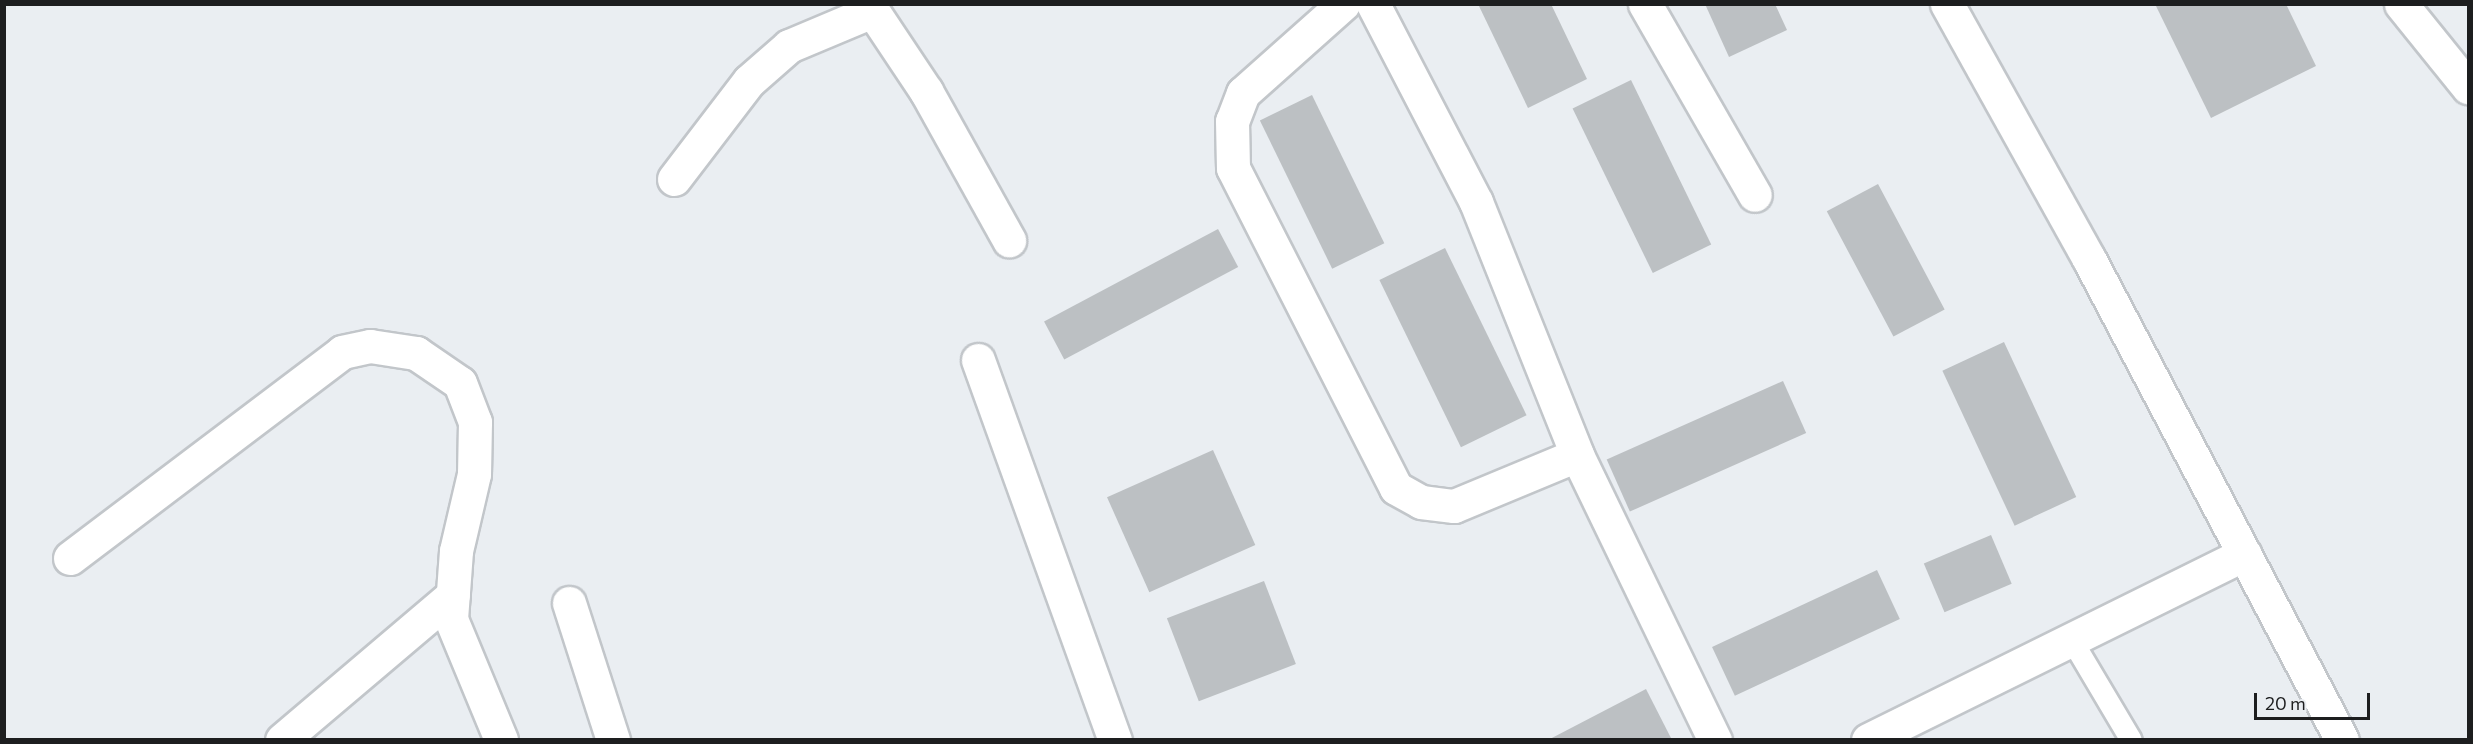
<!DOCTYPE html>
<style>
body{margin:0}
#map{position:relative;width:2473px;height:744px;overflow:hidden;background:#eaeef2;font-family:Commissioner,sans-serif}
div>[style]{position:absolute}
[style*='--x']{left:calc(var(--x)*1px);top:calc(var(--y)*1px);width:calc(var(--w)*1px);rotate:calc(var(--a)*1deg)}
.building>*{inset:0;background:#bcc0c3;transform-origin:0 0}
.roads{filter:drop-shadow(2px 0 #c2c6ca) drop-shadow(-2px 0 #c2c6ca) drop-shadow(0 2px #c2c6ca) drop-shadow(0 -2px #c2c6ca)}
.lane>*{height:21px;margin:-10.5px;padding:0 10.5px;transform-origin:10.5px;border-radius:10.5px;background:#fff}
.street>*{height:33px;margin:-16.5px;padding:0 16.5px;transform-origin:16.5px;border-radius:16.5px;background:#fff}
.secondary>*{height:33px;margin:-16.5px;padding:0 16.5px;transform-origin:16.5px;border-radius:16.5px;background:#fff}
span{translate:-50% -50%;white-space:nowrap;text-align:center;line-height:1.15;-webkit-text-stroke:5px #eaeef2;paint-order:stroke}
.frame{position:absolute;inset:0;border:6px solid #1d1e1f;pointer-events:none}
.scale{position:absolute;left:2254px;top:693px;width:116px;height:27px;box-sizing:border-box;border:3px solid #1d1e1f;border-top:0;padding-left:8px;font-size:18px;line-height:21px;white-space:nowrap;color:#1d1e1f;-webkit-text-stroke:4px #eaeef2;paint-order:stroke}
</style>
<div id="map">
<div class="building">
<i style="clip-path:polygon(1478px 4px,1551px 4px,1587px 79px,1528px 108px)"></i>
<i style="clip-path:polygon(1705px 4px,1775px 4px,1787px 30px,1729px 57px)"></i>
<i style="clip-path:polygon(2155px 4px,2286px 4px,2316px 66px,2211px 118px)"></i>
<i style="left:1631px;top:80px;width:183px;height:65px;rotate:64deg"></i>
<i style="left:1312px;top:95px;width:165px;height:58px;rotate:64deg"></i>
<i style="left:1878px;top:184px;width:142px;height:58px;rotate:62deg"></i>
<i style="left:1218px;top:229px;width:43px;height:197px;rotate:62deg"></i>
<i style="left:1445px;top:248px;width:186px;height:73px;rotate:64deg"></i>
<i style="left:2004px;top:342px;width:171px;height:68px;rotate:65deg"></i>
<i style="left:1783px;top:381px;width:57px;height:193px;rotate:66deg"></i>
<i style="left:1213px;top:450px;width:104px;height:116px;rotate:66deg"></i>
<i style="left:1991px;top:535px;width:53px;height:73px;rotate:67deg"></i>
<i style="left:1877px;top:570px;width:54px;height:182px;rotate:65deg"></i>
<i style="left:1264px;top:581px;width:89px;height:104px;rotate:69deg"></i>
<i style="clip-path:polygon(1646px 689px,1672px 740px,1548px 740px)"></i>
</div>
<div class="roads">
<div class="lane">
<i style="--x:2071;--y:639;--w:117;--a:59.3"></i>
</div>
<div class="street">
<i style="--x:868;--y:4;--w:105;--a:56.3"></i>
<i style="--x:926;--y:91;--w:171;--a:60.9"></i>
<i style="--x:1343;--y:4;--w:134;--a:138.3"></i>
<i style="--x:1243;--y:93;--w:30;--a:111"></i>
<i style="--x:1232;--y:121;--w:47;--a:88.8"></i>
<i style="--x:1233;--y:168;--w:359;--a:63"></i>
<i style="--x:1396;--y:488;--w:29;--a:29"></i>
<i style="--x:1421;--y:502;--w:33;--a:7"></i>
<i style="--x:1454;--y:506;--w:133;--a:-22.5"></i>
<i style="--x:1373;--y:4;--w:223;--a:62.5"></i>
<i style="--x:1476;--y:202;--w:272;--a:68.2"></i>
<i style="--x:1577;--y:455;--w:317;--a:64.2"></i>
<i style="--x:1645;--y:4;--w:220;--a:60.1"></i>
<i style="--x:2401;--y:4;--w:107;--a:51.1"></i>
<i style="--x:674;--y:179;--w:123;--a:-52.6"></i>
<i style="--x:749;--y:81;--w:53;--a:-41.2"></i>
<i style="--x:789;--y:46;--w:88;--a:-22.8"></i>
<i style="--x:978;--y:360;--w:404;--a:70.2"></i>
<i style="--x:70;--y:558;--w:341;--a:-37.1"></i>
<i style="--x:342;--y:352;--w:29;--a:-12"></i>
<i style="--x:370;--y:346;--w:47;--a:8.7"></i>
<i style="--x:416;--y:353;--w:53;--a:34.3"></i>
<i style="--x:460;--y:383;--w:42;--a:69"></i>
<i style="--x:475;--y:422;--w:52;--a:91.1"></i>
<i style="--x:474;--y:474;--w:79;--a:103.2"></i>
<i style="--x:456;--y:551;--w:68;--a:94.2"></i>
<i style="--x:451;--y:619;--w:131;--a:67.5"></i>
<i style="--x:569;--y:603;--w:144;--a:72.2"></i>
<i style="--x:282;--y:740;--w:224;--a:-40.3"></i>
<i style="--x:1868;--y:740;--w:420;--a:-26.3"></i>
</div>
<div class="secondary">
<i style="--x:1947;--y:4;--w:292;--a:60.9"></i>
<i style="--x:2089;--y:259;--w:543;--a:62.26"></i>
</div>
</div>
<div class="frame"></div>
<div class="scale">20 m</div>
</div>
